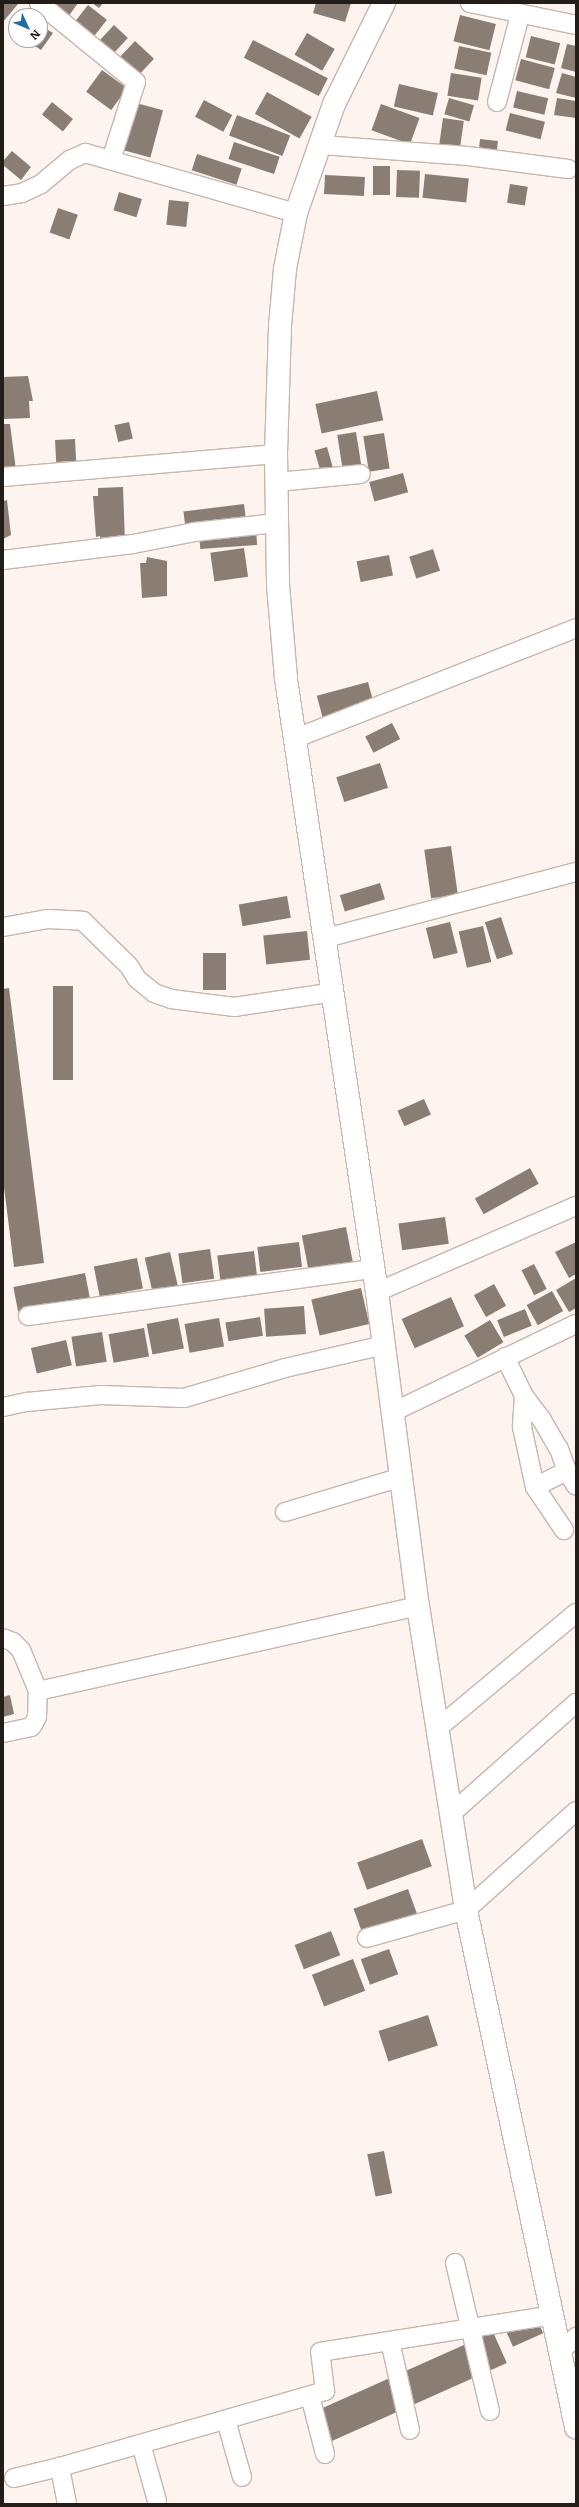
<!DOCTYPE html>
<style>
body{margin:0}
#map{position:relative;width:579px;height:2507px;overflow:hidden;background:#fef4ef;font-family:Literata,serif}
div>[style]{position:absolute}
[style*='--x']{left:calc(var(--x)*1px);top:calc(var(--y)*1px);width:calc(var(--w)*1px);rotate:calc(var(--a)*1deg)}
.building>*{inset:0;background:#8a7d73;transform-origin:0 0}
.roads{filter:drop-shadow(1px 0 #c6b6ae) drop-shadow(-1px 0 #c6b6ae) drop-shadow(0 1px #c6b6ae) drop-shadow(0 -1px #c6b6ae)}
.minor>*{height:18px;margin:-9px;padding:0 9px;transform-origin:9px;border-radius:9px;background:#fff}
.tertiary>*{height:22px;margin:-11px;padding:0 11px;transform-origin:11px;border-radius:11px;background:#fff}
span{translate:-50% -50%;white-space:nowrap;text-align:center;line-height:1.15;-webkit-text-stroke:3.5px #fff;paint-order:stroke}
.frame{position:absolute;inset:0;border:4px solid #231d1a;pointer-events:none}
.north{position:absolute;left:8px;top:8px;width:40px;height:40px;box-sizing:border-box;background:#fff;border:1px solid #a7a5a3;border-radius:50%;rotate:134deg;font-size:11px;font-weight:700;line-height:16px;text-align:center;color:#231d1a}
.north::after{content:'';display:block;margin:auto;width:14px;height:18px;background:#226b9f;clip-path:polygon(50% 0,100% 100%,50% 72%,0 100%)}
</style>
<div id="map">
<div class="building">
<i style="clip-path:polygon(3px 3px,18px 4px,3px 22px)"></i>
<i style="clip-path:polygon(46px 3px,78px 3px,66px 20px)"></i>
<i style="clip-path:polygon(92px 3px,103px 3px,99px 8px)"></i>
<i style="clip-path:polygon(316px 3px,351px 3px,345px 22px,313px 13px)"></i>
<i style="left:88px;top:5px;width:24px;height:25px;rotate:38deg"></i>
<i style="left:460px;top:15px;width:37px;height:27px;rotate:14deg"></i>
<i style="clip-path:polygon(40px 25px,53px 33px,41px 50px,26px 40px,40px 40px)"></i>
<i style="left:114px;top:25px;width:19px;height:25px;rotate:43deg"></i>
<i style="left:307px;top:33px;width:32px;height:25px;rotate:30deg"></i>
<i style="left:531px;top:36px;width:30px;height:22px;rotate:14deg"></i>
<i style="left:253px;top:40px;width:84px;height:20px;rotate:27deg"></i>
<i style="left:135px;top:41px;width:26px;height:24px;rotate:43deg"></i>
<i style="clip-path:polygon(567px 44px,576px 46px,576px 72px,561px 68px)"></i>
<i style="left:459px;top:46px;width:33px;height:23px;rotate:12deg"></i>
<i style="left:521px;top:59px;width:35px;height:22px;rotate:15deg"></i>
<i style="left:102px;top:70px;width:31px;height:27px;rotate:36deg"></i>
<i style="left:451px;top:73px;width:31px;height:23px;rotate:9deg"></i>
<i style="clip-path:polygon(562px 73px,576px 77px,576px 98px,556px 93px)"></i>
<i style="left:399px;top:84px;width:40px;height:23px;rotate:13deg"></i>
<i style="left:517px;top:91px;width:32px;height:17px;rotate:13deg"></i>
<i style="left:267px;top:92px;width:51px;height:25px;rotate:29deg"></i>
<i style="left:449px;top:98px;width:26px;height:17px;rotate:16deg"></i>
<i style="clip-path:polygon(557px 98px,576px 101px,576px 118px,554px 115px)"></i>
<i style="left:204px;top:100px;width:32px;height:19px;rotate:28deg"></i>
<i style="left:52px;top:102px;width:27px;height:16px;rotate:39deg"></i>
<i style="left:136px;top:103px;width:28px;height:49px;rotate:15deg"></i>
<i style="left:381px;top:104px;width:41px;height:28px;rotate:20deg"></i>
<i style="left:510px;top:113px;width:36px;height:18px;rotate:14deg"></i>
<i style="left:237px;top:115px;width:57px;height:22px;rotate:21deg"></i>
<i style="left:443px;top:118px;width:21px;height:31px;rotate:8deg"></i>
<i style="left:480px;top:139px;width:18px;height:16px;rotate:6deg"></i>
<i style="left:234px;top:142px;width:48px;height:18px;rotate:18deg"></i>
<i style="clip-path:polygon(12px 151px,31px 167px,21px 180px,3px 165px,3px 161px)"></i>
<i style="left:197px;top:154px;width:47px;height:17px;rotate:18deg"></i>
<i style="left:390px;top:166px;width:29px;height:17px;rotate:90deg"></i>
<i style="left:397px;top:170px;width:23px;height:27px;rotate:2deg"></i>
<i style="left:425px;top:174px;width:44px;height:24px;rotate:6deg"></i>
<i style="left:325px;top:175px;width:40px;height:19px;rotate:3deg"></i>
<i style="left:510px;top:184px;width:18px;height:19px;rotate:9deg"></i>
<i style="left:119px;top:192px;width:24px;height:19px;rotate:17deg"></i>
<i style="left:169px;top:200px;width:20px;height:25px;rotate:6deg"></i>
<i style="left:58px;top:208px;width:21px;height:26px;rotate:19deg"></i>
<i style="clip-path:polygon(28px 376px,33px 401px,29px 401px,30px 418px,3px 419px,3px 377px)"></i>
<i style="left:377px;top:391px;width:30px;height:63px;rotate:78deg"></i>
<i style="left:129px;top:422px;width:17px;height:15px;rotate:77deg"></i>
<i style="clip-path:polygon(3px 424px,10px 424px,16px 470px,3px 472px)"></i>
<i style="left:356px;top:432px;width:38px;height:19px;rotate:81deg"></i>
<i style="left:384px;top:433px;width:36px;height:21px;rotate:81deg"></i>
<i style="left:75px;top:439px;width:22px;height:20px;rotate:87deg"></i>
<i style="left:327px;top:447px;width:25px;height:13px;rotate:74deg"></i>
<i style="left:403px;top:473px;width:20px;height:35px;rotate:75deg"></i>
<i style="clip-path:polygon(123px 487px,125px 542px,100px 543px,100px 536px,96px 537px,93px 496px,98px 496px,98px 488px)"></i>
<i style="clip-path:polygon(7px 500px,11px 535px,3px 539px,3px 501px)"></i>
<i style="left:244px;top:504px;width:17px;height:61px;rotate:83deg"></i>
<i style="left:256px;top:529px;width:16px;height:57px;rotate:86deg"></i>
<i style="left:244px;top:548px;width:29px;height:34px;rotate:82deg"></i>
<i style="left:433px;top:549px;width:23px;height:25px;rotate:72deg"></i>
<i style="left:389px;top:555px;width:21px;height:33px;rotate:79deg"></i>
<i style="clip-path:polygon(147px 557px,167px 561px,167px 596px,142px 598px,140px 563px,146px 563px)"></i>
<i style="left:368px;top:682px;width:23px;height:53px;rotate:75deg"></i>
<i style="left:392px;top:723px;width:18px;height:30px;rotate:63deg"></i>
<i style="left:380px;top:763px;width:26px;height:46px;rotate:72deg"></i>
<i style="left:451px;top:846px;width:49px;height:27px;rotate:82deg"></i>
<i style="left:380px;top:883px;width:17px;height:42px;rotate:73deg"></i>
<i style="left:287px;top:896px;width:22px;height:49px;rotate:80deg"></i>
<i style="left:501px;top:917px;width:39px;height:17px;rotate:72deg"></i>
<i style="left:450px;top:922px;width:32px;height:25px;rotate:76deg"></i>
<i style="left:483px;top:926px;width:37px;height:25px;rotate:77deg"></i>
<i style="left:307px;top:931px;width:29px;height:44px;rotate:84deg"></i>
<i style="left:203px;top:953px;width:23px;height:37px"></i>
<i style="left:53px;top:986px;width:20px;height:94px"></i>
<i style="clip-path:polygon(9px 988px,44px 1263px,14px 1267px,3px 1179px,3px 989px)"></i>
<i style="left:424px;top:1099px;width:17px;height:29px;rotate:66deg"></i>
<i style="left:530px;top:1168px;width:18px;height:63px;rotate:61deg"></i>
<i style="left:445px;top:1217px;width:27px;height:47px;rotate:82deg"></i>
<i style="left:346px;top:1227px;width:36px;height:45px;rotate:79deg"></i>
<i style="left:299px;top:1242px;width:25px;height:42px;rotate:83deg"></i>
<i style="clip-path:polygon(576px 1242px,576px 1274px,569px 1278px,555px 1252px)"></i>
<i style="left:210px;top:1249px;width:30px;height:32px;rotate:82deg"></i>
<i style="left:254px;top:1251px;width:25px;height:37px;rotate:83deg"></i>
<i style="left:170px;top:1252px;width:36px;height:26px;rotate:77deg"></i>
<i style="left:137px;top:1258px;width:31px;height:44px;rotate:79deg"></i>
<i style="left:534px;top:1264px;width:28px;height:14px;rotate:63deg"></i>
<i style="left:85px;top:1273px;width:25px;height:73px;rotate:79deg"></i>
<i style="clip-path:polygon(576px 1278px,576px 1308px,569px 1312px,556px 1290px)"></i>
<i style="left:494px;top:1284px;width:25px;height:23px;rotate:61deg"></i>
<i style="left:361px;top:1288px;width:37px;height:51px;rotate:77deg"></i>
<i style="left:552px;top:1291px;width:23px;height:29px;rotate:61deg"></i>
<i style="left:451px;top:1297px;width:32px;height:54px;rotate:66deg"></i>
<i style="left:304px;top:1306px;width:28px;height:40px;rotate:86deg"></i>
<i style="left:525px;top:1309px;width:18px;height:30px;rotate:68deg"></i>
<i style="left:260px;top:1317px;width:19px;height:35px;rotate:81deg"></i>
<i style="left:178px;top:1318px;width:31px;height:32px;rotate:79deg"></i>
<i style="left:219px;top:1318px;width:29px;height:35px;rotate:80deg"></i>
<i style="left:490px;top:1320px;width:26px;height:30px;rotate:59deg"></i>
<i style="left:144px;top:1328px;width:29px;height:36px;rotate:80deg"></i>
<i style="left:102px;top:1332px;width:30px;height:31px;rotate:81deg"></i>
<i style="left:66px;top:1340px;width:26px;height:36px;rotate:77deg"></i>
<i style="clip-path:polygon(10px 1695px,14px 1714px,3px 1717px,3px 1697px)"></i>
<i style="left:422px;top:1839px;width:29px;height:69px;rotate:70deg"></i>
<i style="left:408px;top:1889px;width:29px;height:58px;rotate:70deg"></i>
<i style="left:331px;top:1931px;width:26px;height:39px;rotate:69deg"></i>
<i style="left:389px;top:1949px;width:27px;height:30px;rotate:70deg"></i>
<i style="left:353px;top:1959px;width:34px;height:44px;rotate:69deg"></i>
<i style="left:428px;top:2015px;width:32px;height:52px;rotate:72deg"></i>
<i style="left:384px;top:2151px;width:43px;height:17px;rotate:79deg"></i>
<i style="left:535px;top:2315px;width:20px;height:33px;rotate:66deg"></i>
<i style="left:493px;top:2332px;width:34px;height:197px;rotate:66deg"></i>
</div>
<div class="roads">
<div class="minor">
<i style="--x:39;--y:3;--w:125;--a:39.2"></i>
<i style="--x:136;--y:82;--w:82;--a:107.8"></i>
<i style="--x:470;--y:3;--w:108;--a:11.7"></i>
<i style="--x:497;--y:102;--w:90;--a:-75.2"></i>
<i style="--x:322;--y:145;--w:146;--a:4.3"></i>
<i style="--x:468;--y:156;--w:101;--a:7.4"></i>
<i style="--x:3;--y:196;--w:19;--a:-9"></i>
<i style="--x:22;--y:193;--w:21;--a:-25"></i>
<i style="--x:41;--y:184;--w:38;--a:-40"></i>
<i style="--x:70;--y:160;--w:17;--a:-25"></i>
<i style="--x:85;--y:153;--w:219;--a:15.9"></i>
<i style="--x:3;--y:477;--w:274;--a:-4.8"></i>
<i style="--x:277;--y:482;--w:84;--a:-5.4"></i>
<i style="--x:3;--y:560;--w:131;--a:-7"></i>
<i style="--x:133;--y:544;--w:62;--a:-11.1"></i>
<i style="--x:194;--y:532;--w:83;--a:-6.2"></i>
<i style="--x:296;--y:738;--w:301;--a:-21.4"></i>
<i style="--x:3;--y:927;--w:46;--a:-10.1"></i>
<i style="--x:48;--y:919;--w:35;--a:3"></i>
<i style="--x:83;--y:921;--w:64;--a:44.4"></i>
<i style="--x:129;--y:966;--w:15;--a:58"></i>
<i style="--x:137;--y:979;--w:22;--a:39"></i>
<i style="--x:154;--y:993;--w:18;--a:19"></i>
<i style="--x:171;--y:999;--w:64;--a:7.2"></i>
<i style="--x:234;--y:1007;--w:101;--a:-8.5"></i>
<i style="--x:326;--y:938;--w:259;--a:-14.8"></i>
<i style="--x:377;--y:1292;--w:217;--a:-23.4"></i>
<i style="--x:28;--y:1316;--w:348;--a:-7.8"></i>
<i style="--x:505;--y:1357;--w:43;--a:64"></i>
<i style="--x:524;--y:1396;--w:30;--a:53"></i>
<i style="--x:542;--y:1420;--w:34;--a:60"></i>
<i style="--x:559;--y:1449;--w:23;--a:70"></i>
<i style="--x:567;--y:1471;--w:17;--a:59"></i>
<i style="--x:524;--y:1396;--w:31;--a:94"></i>
<i style="--x:522;--y:1427;--w:61;--a:77.8"></i>
<i style="--x:535;--y:1487;--w:36;--a:-27"></i>
<i style="--x:3;--y:1407;--w:25;--a:-12"></i>
<i style="--x:27;--y:1402;--w:74;--a:-5.4"></i>
<i style="--x:101;--y:1395;--w:83;--a:2.1"></i>
<i style="--x:184;--y:1398;--w:105;--a:-16.5"></i>
<i style="--x:285;--y:1368;--w:103;--a:-13"></i>
<i style="--x:393;--y:1412;--w:203;--a:-25.7"></i>
<i style="--x:535;--y:1487;--w:52;--a:56"></i>
<i style="--x:285;--y:1512;--w:122;--a:-16.7"></i>
<i style="--x:3;--y:1638;--w:11;--a:22"></i>
<i style="--x:13;--y:1642;--w:11;--a:45"></i>
<i style="--x:21;--y:1650;--w:44;--a:67.5"></i>
<i style="--x:38;--y:1691;--w:389;--a:-12.6"></i>
<i style="--x:438;--y:1728;--w:180;--a:-39.8"></i>
<i style="--x:3;--y:1733;--w:29;--a:-12"></i>
<i style="--x:31;--y:1727;--w:5;--a:-53"></i>
<i style="--x:34;--y:1723;--w:7;--a:-63"></i>
<i style="--x:37;--y:1717;--w:26;--a:-88"></i>
<i style="--x:452;--y:1813;--w:166;--a:-41.6"></i>
<i style="--x:367;--y:1938;--w:103;--a:-15.8"></i>
<i style="--x:466;--y:1910;--w:148;--a:-42"></i>
<i style="--x:455;--y:2263;--w:152;--a:76.7"></i>
<i style="--x:390;--y:2341;--w:91;--a:77.3"></i>
<i style="--x:561;--y:2351;--w:21;--a:-43"></i>
<i style="--x:310;--y:2396;--w:60;--a:75.5"></i>
<i style="--x:226;--y:2420;--w:59;--a:74.3"></i>
<i style="--x:141;--y:2444;--w:59;--a:74.3"></i>
<i style="--x:14;--y:2478;--w:47;--a:-13.4"></i>
<i style="--x:67;--y:2504;--w:38;--a:-101"></i>
<i style="--x:60;--y:2467;--w:276;--a:-16"></i>
<i style="--x:325;--y:2391;--w:39;--a:-97"></i>
<i style="--x:320;--y:2352;--w:237;--a:-9"></i>
</div>
<div class="tertiary">
<i style="--x:384;--y:3;--w:113;--a:116.3"></i>
<i style="--x:334;--y:104;--w:115;--a:109.2"></i>
<i style="--x:296;--y:213;--w:57;--a:101.1"></i>
<i style="--x:285;--y:269;--w:57;--a:95"></i>
<i style="--x:280;--y:326;--w:128;--a:91.8"></i>
<i style="--x:276;--y:454;--w:131;--a:89.1"></i>
<i style="--x:278;--y:585;--w:94;--a:85.1"></i>
<i style="--x:286;--y:679;--w:620;--a:81.56"></i>
<i style="--x:377;--y:1292;--w:317;--a:82.6"></i>
<i style="--x:418;--y:1606;--w:308;--a:81"></i>
<i style="--x:466;--y:1910;--w:529;--a:77.99"></i>
</div>
</div>
<div class="frame"></div>
<div class="north">N</div>
</div>
